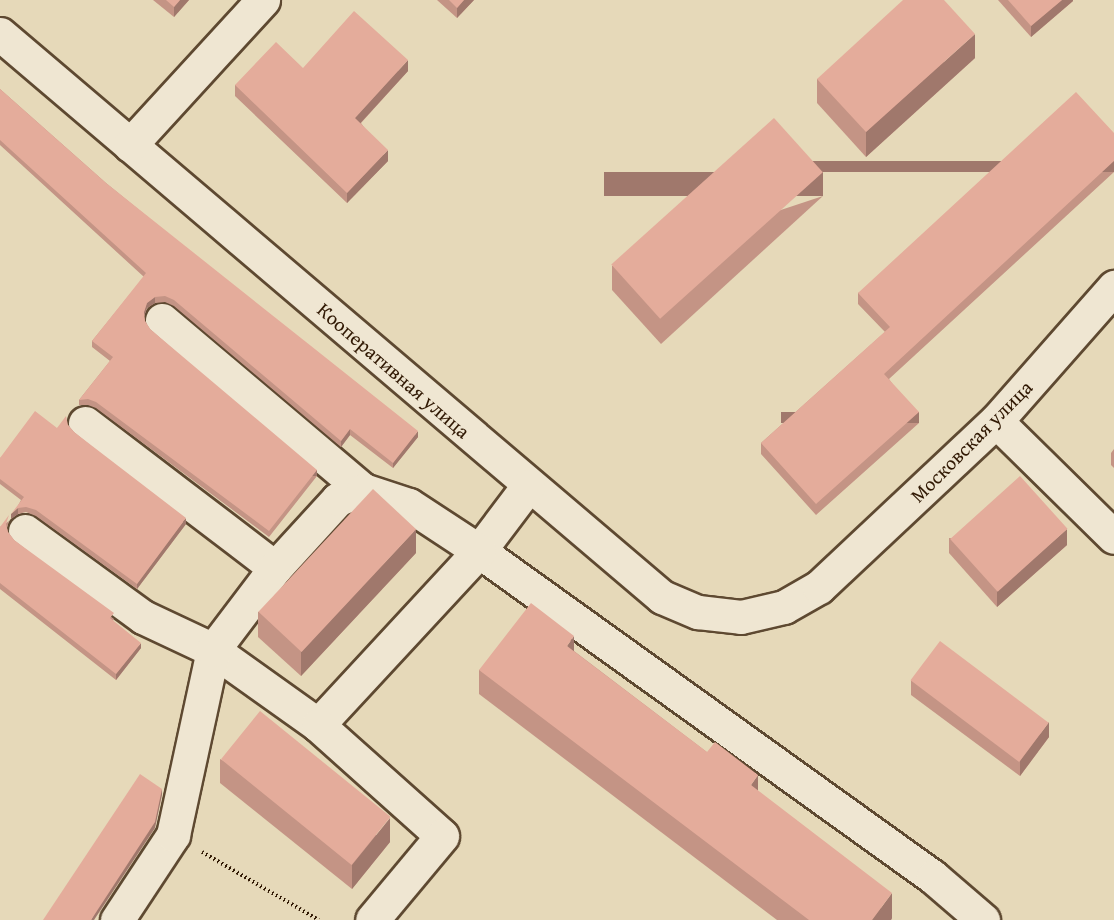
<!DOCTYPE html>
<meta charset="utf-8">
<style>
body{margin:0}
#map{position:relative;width:1114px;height:920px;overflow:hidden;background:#e6d9b9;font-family:"Gentium Book Plus",serif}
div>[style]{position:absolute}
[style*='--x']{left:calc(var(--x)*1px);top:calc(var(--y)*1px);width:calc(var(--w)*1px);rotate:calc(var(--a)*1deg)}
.path>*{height:4px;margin-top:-2px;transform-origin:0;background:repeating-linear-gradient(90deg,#311904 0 1.5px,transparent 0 4.5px)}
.roads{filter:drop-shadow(2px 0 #5e4931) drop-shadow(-2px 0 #5e4931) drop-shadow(0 2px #5e4931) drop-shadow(0 -2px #5e4931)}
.minor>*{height:33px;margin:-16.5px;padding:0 16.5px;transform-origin:16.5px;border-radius:16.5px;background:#efe6d2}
.wall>*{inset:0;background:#c49485}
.shaded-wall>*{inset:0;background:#a0786c;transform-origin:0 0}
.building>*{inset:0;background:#e4ac9b;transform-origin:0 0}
span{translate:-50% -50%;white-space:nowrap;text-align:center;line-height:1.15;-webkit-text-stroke:4.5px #efe6d2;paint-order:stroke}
.street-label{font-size:20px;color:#311904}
</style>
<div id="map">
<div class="path">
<i style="--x:202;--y:852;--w:135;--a:30.2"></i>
</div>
<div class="roads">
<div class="minor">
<i style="--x:0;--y:34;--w:869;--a:40.38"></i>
<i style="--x:662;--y:597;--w:39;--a:23"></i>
<i style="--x:698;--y:612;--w:43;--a:6.6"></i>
<i style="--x:741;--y:617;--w:44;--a:-13.1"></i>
<i style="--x:784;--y:607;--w:40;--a:-29.7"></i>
<i style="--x:819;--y:587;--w:243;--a:-43.2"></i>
<i style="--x:996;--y:421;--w:179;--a:-48.6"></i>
<i style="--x:130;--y:145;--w:197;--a:-47.5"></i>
<i style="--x:162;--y:320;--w:263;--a:40.2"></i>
<i style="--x:996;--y:421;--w:165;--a:44.5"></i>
<i style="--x:85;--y:423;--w:239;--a:37.3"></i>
<i style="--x:528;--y:486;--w:81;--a:127"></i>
<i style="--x:479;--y:551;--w:559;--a:35.68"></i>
<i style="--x:933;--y:877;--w:66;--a:40.7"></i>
<i style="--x:25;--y:531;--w:146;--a:36.1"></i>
<i style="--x:143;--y:617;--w:77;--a:25.2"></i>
<i style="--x:213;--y:650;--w:129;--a:35.5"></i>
<i style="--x:117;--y:920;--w:102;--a:-56.6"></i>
<i style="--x:173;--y:835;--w:189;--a:-77.8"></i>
<i style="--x:213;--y:650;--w:103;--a:-52.9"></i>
<i style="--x:275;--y:568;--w:93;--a:-47.6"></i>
<i style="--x:338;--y:499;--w:27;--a:-20"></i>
<i style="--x:363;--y:490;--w:48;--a:18.1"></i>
<i style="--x:409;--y:505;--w:84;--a:33.3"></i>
<i style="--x:479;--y:551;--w:237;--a:132.8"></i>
<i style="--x:318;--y:725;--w:166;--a:41.8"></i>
<i style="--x:442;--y:836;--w:109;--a:129.8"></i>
</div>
</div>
<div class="wall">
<i style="clip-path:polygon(153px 0,189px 0,174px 17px)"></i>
<i style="clip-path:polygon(437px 0,474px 0,457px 18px)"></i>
<i style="clip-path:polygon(998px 0,1073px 0,1073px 1px,1031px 37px)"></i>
<i style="clip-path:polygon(975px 58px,866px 157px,817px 103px,817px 79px)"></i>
<i style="clip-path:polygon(303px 68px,408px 71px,361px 123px,388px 161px,347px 203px,235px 96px,235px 85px)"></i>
<i style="clip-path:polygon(0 89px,106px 183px,418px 437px,393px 468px,350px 435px,341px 447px,174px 306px,165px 302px,155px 303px,147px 308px,144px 316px,145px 321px,150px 329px,317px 476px,269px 537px,96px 408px,88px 405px,79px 405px,79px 400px,110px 361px,92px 347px,92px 341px,144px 277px,0 145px)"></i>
<i style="clip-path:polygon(1114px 133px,1114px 172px,889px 379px,919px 423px,816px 515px,761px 454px,761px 443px,885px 332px,858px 304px,858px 293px)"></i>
<i style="clip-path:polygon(823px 196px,661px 344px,612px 290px,612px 266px)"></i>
<i style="clip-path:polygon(68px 425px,74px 432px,186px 524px,137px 589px,36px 516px,26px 512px,18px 514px,11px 519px,21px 500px,0 484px,0 458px,57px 428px)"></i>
<i style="clip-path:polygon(1114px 449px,1114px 468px,1111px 465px,1111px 453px)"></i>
<i style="clip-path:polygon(9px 521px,7px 528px,8px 532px,14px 540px,114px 619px,113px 621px,141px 648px,116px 680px,0 589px,0 527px)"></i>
<i style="clip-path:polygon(949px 538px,1067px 545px,997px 607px,949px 553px)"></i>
<i style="clip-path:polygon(416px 553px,301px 676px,258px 637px,258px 612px)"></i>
<i style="clip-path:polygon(574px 651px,758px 791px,892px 918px,891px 920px,777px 920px,479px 694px,479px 670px)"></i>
<i style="clip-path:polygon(911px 680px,1049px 737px,1020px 776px,911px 695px)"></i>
<i style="clip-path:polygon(220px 759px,390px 842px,352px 889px,220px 783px)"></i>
</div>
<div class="shaded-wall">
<i style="clip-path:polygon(180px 0,189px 0,174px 17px,174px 7px)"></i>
<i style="clip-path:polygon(464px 0,474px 0,457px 18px,457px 8px)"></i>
<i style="clip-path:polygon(1062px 0,1073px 0,1073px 1px,1031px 37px,1031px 26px)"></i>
<i style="clip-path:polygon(975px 34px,975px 58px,866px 157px,866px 132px)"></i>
<i style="clip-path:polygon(408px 60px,408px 71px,355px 129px,355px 118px)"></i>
<i style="clip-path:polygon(388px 150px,388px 161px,347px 203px,347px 193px)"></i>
<i style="left:1114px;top:161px;width:11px;height:313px;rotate:90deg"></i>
<i style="left:823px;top:172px;width:24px;height:219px;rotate:90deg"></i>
<i style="clip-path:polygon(155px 297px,155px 303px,147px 308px,144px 317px,144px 312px,147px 303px)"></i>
<i style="left:919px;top:412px;width:11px;height:138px;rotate:90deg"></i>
<i style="clip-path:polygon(350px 429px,350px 435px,341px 447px,341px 441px)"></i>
<i style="clip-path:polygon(418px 431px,418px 437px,393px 468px,393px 463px)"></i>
<i style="left:317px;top:470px;width:6px;height:78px;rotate:90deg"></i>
<i style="clip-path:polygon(18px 508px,18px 514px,11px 519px,11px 514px)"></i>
<i style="clip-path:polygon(186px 518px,186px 524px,137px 589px,137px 584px)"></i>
<i style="clip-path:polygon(416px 529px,416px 553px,301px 676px,301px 652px)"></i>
<i style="clip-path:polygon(1067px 529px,1067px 545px,997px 607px,997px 591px)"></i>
<i style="clip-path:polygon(574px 636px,574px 660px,567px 646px)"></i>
<i style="clip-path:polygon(141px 643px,141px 648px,116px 680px,116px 674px)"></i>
<i style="clip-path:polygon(1049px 722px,1049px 737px,1020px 776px,1020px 761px)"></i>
<i style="clip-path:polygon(758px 775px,758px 799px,751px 785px)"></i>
<i style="clip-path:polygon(162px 789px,162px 795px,155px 828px,94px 920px,91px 920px)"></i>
<i style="clip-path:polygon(390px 818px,390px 842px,352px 889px,352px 865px)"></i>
<i style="clip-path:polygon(892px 893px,892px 918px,891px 920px,872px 920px)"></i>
</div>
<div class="building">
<i style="clip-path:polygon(166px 0,180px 0,174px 7px)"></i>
<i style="clip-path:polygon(449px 0,464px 0,457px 8px)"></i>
<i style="clip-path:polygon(903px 0,944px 0,975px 34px,866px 132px,817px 79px)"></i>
<i style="clip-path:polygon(1008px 0,1062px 0,1031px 26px)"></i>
<i style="clip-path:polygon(354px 11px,408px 60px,355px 118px,388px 150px,347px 193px,235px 85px,276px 42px,303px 68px)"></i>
<i style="clip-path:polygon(0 89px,106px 183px,418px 431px,393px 463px,350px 429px,341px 441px,174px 300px,165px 296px,155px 297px,147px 303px,144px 312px,145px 321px,150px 329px,317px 470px,269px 531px,96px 402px,88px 399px,79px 400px,113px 357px,92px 341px,146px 273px,0 140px)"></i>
<i style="clip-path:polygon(1076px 92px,1114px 133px,1114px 161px,884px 374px,919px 412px,816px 504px,761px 443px,890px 327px,858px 293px)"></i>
<i style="left:774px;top:118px;width:73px;height:219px;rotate:48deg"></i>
<i style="clip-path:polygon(35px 411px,57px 428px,66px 416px,68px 425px,74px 432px,186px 518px,137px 584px,36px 510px,26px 507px,18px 508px,11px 514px,24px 497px,0 479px,0 458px)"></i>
<i style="left:1020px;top:476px;width:71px;height:94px;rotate:48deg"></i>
<i style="left:373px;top:489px;width:59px;height:168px;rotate:43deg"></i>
<i style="clip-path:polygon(9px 515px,6px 524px,8px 532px,14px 540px,114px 613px,110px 618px,141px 643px,116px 674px,0 583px,0 527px)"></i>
<i style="clip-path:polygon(531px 603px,574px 636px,567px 646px,707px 752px,715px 742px,758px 775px,751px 785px,892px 893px,872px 920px,809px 920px,479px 670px)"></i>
<i style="left:940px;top:641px;width:136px;height:49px;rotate:37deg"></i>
<i style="left:260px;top:711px;width:168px;height:62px;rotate:39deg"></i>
<i style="clip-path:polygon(140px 774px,162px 789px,155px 822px,91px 920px,43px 920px)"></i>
</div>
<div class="street-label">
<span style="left:394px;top:370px;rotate:41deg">Кооперативная улица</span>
<span style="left:971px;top:441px;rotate:-45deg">Московская улица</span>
</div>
</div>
